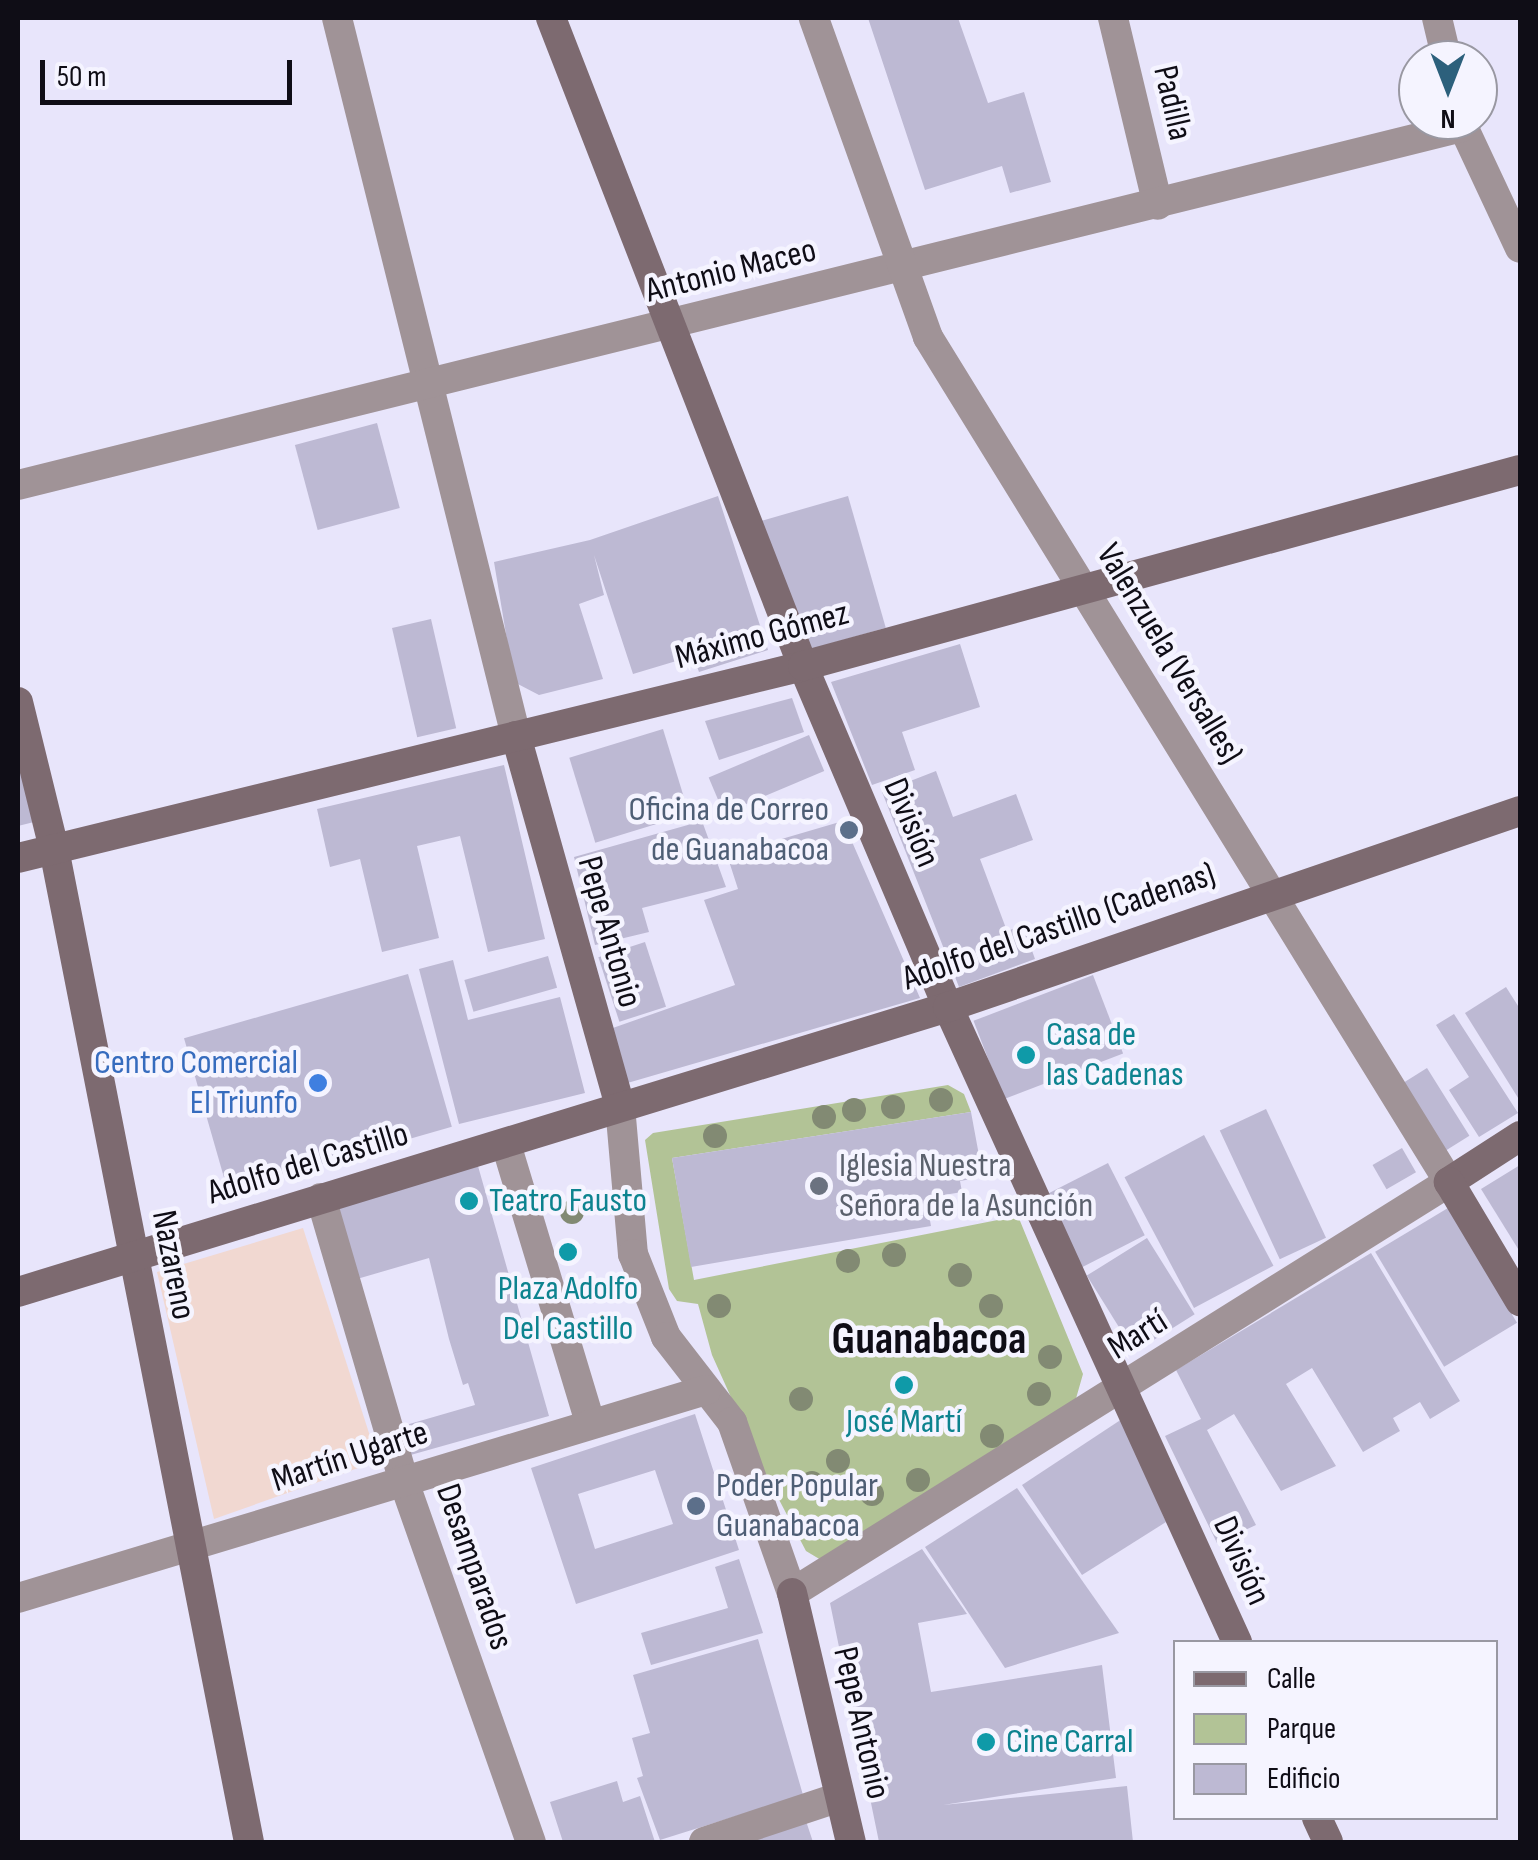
<!DOCTYPE html>
<meta charset="utf-8">
<style>
body{margin:0}
#map{position:relative;width:1538px;height:1860px;overflow:hidden;background:#e8e5fb;font-family:"Sofia Sans Condensed",sans-serif}
div>[style]{position:absolute}
[style*='--x']{left:calc(var(--x)*1px);top:calc(var(--y)*1px);width:calc(var(--w)*1px);rotate:calc(var(--a)*1deg)}
.commercial>*{inset:0;background:#f1d8d1}
.green>*{inset:0;background:#b2c396}
.building>*{inset:0;background:#bdb9d3;transform-origin:0 0}
.street>*{height:30px;margin:-15px;padding:0 15px;transform-origin:15px;border-radius:15px;background:#a09397}
.secondary>*{height:30px;margin:-15px;padding:0 15px;transform-origin:15px;border-radius:15px;background:#7d6a70}
.trees>*{width:24px;height:24px;margin:-12px;border-radius:50%;background:#828a73}
.dots>*{width:28px;height:28px;translate:-50% -50%;box-sizing:border-box;border:5px solid #f5f4ff;border-radius:50%}
span{translate:-50% -50%;white-space:nowrap;text-align:center;line-height:1.15;-webkit-text-stroke:9px #f5f4ff;paint-order:stroke}
.street-label{font-size:35px;color:#0f0d16}
.service-label{font-size:35px;color:#4e5e75}
.right{translate:-100% -50%;text-align:right}
.left{translate:0 -50%;text-align:left}
.culture-label{font-size:35px;color:#0d838f}
.shop-label{font-size:35px;color:#366cbe}
.worship-label{font-size:35px;color:#5b616d}
.district-label{font-size:45px;color:#0f0d16;font-weight:700}
.frame{position:absolute;inset:0;border:20px solid #0f0d16;pointer-events:none}
.legend{position:absolute;left:1173px;top:1640px;width:325px;height:180px;box-sizing:border-box;background:#f5f4ff;border:2px solid #9998a2;margin:0;padding:12px 18px;list-style:none;font-size:30px;color:#0f0d16}
.legend li{display:flex;align-items:center;gap:20px;height:50px}
.legend b{width:50px;border:2px solid #9998a2}
.north{position:absolute;left:1398px;top:40px;width:100px;height:100px;box-sizing:border-box;background:#f5f4ff;border:2px solid #9998a2;border-radius:50%;rotate:180deg;font-size:28px;font-weight:700;line-height:40px;text-align:center;color:#0f0d16}
.north::after{content:'';display:block;margin:auto;width:35px;height:45px;background:#2c607c;clip-path:polygon(50% 0,100% 100%,50% 72%,0 100%)}
.scale{position:absolute;left:40px;top:60px;width:252px;height:45px;box-sizing:border-box;border:5px solid #0f0d16;border-top:0;padding-left:12px;font-size:30px;line-height:35px;white-space:nowrap;color:#0f0d16;-webkit-text-stroke:8px #f5f4ff;paint-order:stroke}
</style>
<div id="map">
<div class="commercial">
<i style="clip-path:polygon(303px 1228px,378px 1461px,214px 1519px,157px 1272px)"></i>
</div>
<div class="green">
<i style="clip-path:polygon(948px 1085px,964px 1094px,971px 1112px,672px 1158px,694px 1280px,1018px 1216px,1083px 1374px,1073px 1409px,821px 1560px,806px 1551px,765px 1473px,712px 1355px,698px 1304px,677px 1301px,669px 1289px,645px 1140px,653px 1133px)"></i>
</div>
<div class="building">
<i style="clip-path:polygon(868px 18px,958px 18px,988px 103px,1024px 92px,1051px 182px,1010px 193px,1002px 166px,925px 190px)"></i>
<i style="left:377px;top:423px;width:88px;height:85px;rotate:75deg"></i>
<i style="clip-path:polygon(718px 496px,768px 650px,699px 672px,693px 656px,633px 674px,594px 555px,604px 595px,579px 604px,603px 679px,539px 695px,514px 682px,494px 562px,590px 540px)"></i>
<i style="left:848px;top:496px;width:137px;height:90px;rotate:74deg"></i>
<i style="left:431px;top:619px;width:112px;height:40px;rotate:77deg"></i>
<i style="clip-path:polygon(960px 644px,980px 707px,902px 732px,915px 770px,872px 785px,831px 682px)"></i>
<i style="clip-path:polygon(792px 698px,804px 732px,719px 760px,705px 721px)"></i>
<i style="left:663px;top:729px;width:89px;height:98px;rotate:73deg"></i>
<i style="left:809px;top:735px;width:39px;height:109px;rotate:67deg"></i>
<i style="clip-path:polygon(18px 743px,38px 821px,18px 826px)"></i>
<i style="clip-path:polygon(504px 765px,545px 939px,488px 952px,460px 836px,417px 846px,439px 938px,382px 952px,360px 859px,330px 867px,317px 809px)"></i>
<i style="clip-path:polygon(936px 771px,953px 817px,1016px 794px,1033px 840px,980px 859px,1007px 931px,1023px 925px,1035px 959px,959px 987px,882px 792px)"></i>
<i style="clip-path:polygon(702px 821px,726px 887px,642px 908px,649px 932px,595px 945px,574px 857px)"></i>
<i style="clip-path:polygon(843px 821px,920px 998px,624px 1084px,610px 1029px,735px 985px,704px 900px,738px 889px,727px 855px)"></i>
<i style="left:645px;top:942px;width:68px;height:49px;rotate:72deg"></i>
<i style="left:548px;top:956px;width:33px;height:87px;rotate:74deg"></i>
<i style="clip-path:polygon(453px 960px,468px 1020px,560px 997px,585px 1093px,459px 1124px,419px 969px)"></i>
<i style="left:408px;top:974px;width:159px;height:233px;rotate:74deg"></i>
<i style="left:1093px;top:975px;width:84px;height:128px;rotate:69deg"></i>
<i style="clip-path:polygon(1506px 987px,1520px 1009px,1520px 1101px,1465px 1013px)"></i>
<i style="clip-path:polygon(1454px 1014px,1518px 1113px,1479px 1137px,1449px 1090px,1469px 1077px,1436px 1025px)"></i>
<i style="left:1427px;top:1068px;width:80px;height:32px;rotate:58deg"></i>
<i style="left:1266px;top:1109px;width:142px;height:51px;rotate:65deg"></i>
<i style="clip-path:polygon(971px 1112px,983px 1177px,960px 1181px,962px 1192px,926px 1198px,931px 1226px,691px 1267px,672px 1158px)"></i>
<i style="left:1204px;top:1135px;width:148px;height:90px;rotate:62deg"></i>
<i style="left:1402px;top:1148px;width:28px;height:34px;rotate:60deg"></i>
<i style="left:1108px;top:1163px;width:81px;height:71px;rotate:63deg"></i>
<i style="clip-path:polygon(1520px 1165px,1520px 1252px,1481px 1189px)"></i>
<i style="clip-path:polygon(478px 1166px,549px 1416px,407px 1456px,399px 1427px,475px 1405px,468px 1383px,463px 1385px,449px 1339px,429px 1258px,357px 1279px,336px 1206px)"></i>
<i style="left:1448px;top:1208px;width:134px;height:85px;rotate:59deg"></i>
<i style="left:1147px;top:1238px;width:90px;height:71px;rotate:58deg"></i>
<i style="clip-path:polygon(1371px 1253px,1460px 1401px,1430px 1419px,1420px 1402px,1393px 1418px,1400px 1431px,1363px 1452px,1312px 1368px,1286px 1384px,1336px 1466px,1281px 1491px,1234px 1414px,1207px 1430px,1256px 1525px,1217px 1543px,1165px 1436px,1201px 1419px,1176px 1370px)"></i>
<i style="clip-path:polygon(evenodd,695px 1414px,739px 1550px,576px 1604px,531px 1468px,695px 1414px,655px 1470px,673px 1524px,595px 1549px,578px 1494px,655px 1470px)"></i>
<i style="clip-path:polygon(1122px 1419px,1166px 1522px,1082px 1575px,1022px 1485px)"></i>
<i style="clip-path:polygon(1017px 1488px,1119px 1633px,1005px 1668px,925px 1547px)"></i>
<i style="clip-path:polygon(922px 1549px,967px 1614px,918px 1623px,931px 1692px,1102px 1665px,1116px 1778px,943px 1805px,1127px 1786px,1133px 1842px,879px 1842px,830px 1603px)"></i>
<i style="clip-path:polygon(739px 1559px,763px 1633px,651px 1665px,641px 1633px,728px 1608px,715px 1567px)"></i>
<i style="clip-path:polygon(758px 1639px,803px 1795px,660px 1840px,637px 1778px,643px 1776px,632px 1738px,650px 1733px,633px 1675px)"></i>
<i style="clip-path:polygon(617px 1781px,623px 1802px,640px 1796px,655px 1842px,563px 1842px,550px 1802px)"></i>
<i style="clip-path:polygon(805px 1818px,813px 1842px,736px 1842px)"></i>
</div>
<div class="street">
<i style="--x:337;--y:18;--w:740;--a:76"></i>
<i style="--x:1113;--y:18;--w:192;--a:76.5"></i>
<i style="--x:1437;--y:18;--w:43;--a:76.6"></i>
<i style="--x:1460;--y:120;--w:141;--a:64.9"></i>
<i style="--x:18;--y:485;--w:1488;--a:-13.92"></i>
<i style="--x:620;--y:1106;--w:149;--a:85"></i>
<i style="--x:633;--y:1254;--w:89;--a:68.3"></i>
<i style="--x:666;--y:1337;--w:108;--a:52.2"></i>
<i style="--x:732;--y:1422;--w:181;--a:70.7"></i>
<i style="--x:792;--y:1593;--w:775;--a:-32.03"></i>
<i style="--x:1449;--y:1182;--w:993;--a:-121.66"></i>
<i style="--x:928;--y:337;--w:339;--a:-109.7"></i>
<i style="--x:506;--y:1144;--w:291;--a:73.2"></i>
<i style="--x:321;--y:1198;--w:293;--a:73.7"></i>
<i style="--x:403;--y:1479;--w:385;--a:70.6"></i>
<i style="--x:18;--y:1598;--w:719;--a:-16.82"></i>
<i style="--x:704;--y:1842;--w:143;--a:-18.3"></i>
</div>
<div class="secondary">
<i style="--x:551;--y:18;--w:695;--a:68.75"></i>
<i style="--x:803;--y:666;--w:371;--a:67"></i>
<i style="--x:948;--y:1007;--w:698;--a:65.53"></i>
<i style="--x:18;--y:702;--w:151;--a:76.2"></i>
<i style="--x:54;--y:849;--w:1012;--a:78.89"></i>
<i style="--x:516;--y:736;--w:384;--a:74.3"></i>
<i style="--x:18;--y:858;--w:808;--a:-13.74"></i>
<i style="--x:803;--y:666;--w:743;--a:-15.29"></i>
<i style="--x:1520;--y:1136;--w:85;--a:147.1"></i>
<i style="--x:1449;--y:1182;--w:139;--a:59.2"></i>
<i style="--x:18;--y:1292;--w:973;--a:-17.04"></i>
<i style="--x:948;--y:1007;--w:605;--a:-18.91"></i>
<i style="--x:792;--y:1593;--w:256;--a:76.7"></i>
<i style="--x:1317;--y:1818;--w:26;--a:65"></i>
</div>
<div class="trees">
<i style="left:941px;top:1100px"></i>
<i style="left:893px;top:1107px"></i>
<i style="left:854px;top:1110px"></i>
<i style="left:824px;top:1117px"></i>
<i style="left:715px;top:1136px"></i>
<i style="left:572px;top:1212px"></i>
<i style="left:894px;top:1255px"></i>
<i style="left:848px;top:1261px"></i>
<i style="left:960px;top:1275px"></i>
<i style="left:719px;top:1306px"></i>
<i style="left:991px;top:1306px"></i>
<i style="left:604px;top:1327px"></i>
<i style="left:1050px;top:1357px"></i>
<i style="left:1039px;top:1394px"></i>
<i style="left:801px;top:1399px"></i>
<i style="left:992px;top:1436px"></i>
<i style="left:838px;top:1461px"></i>
<i style="left:918px;top:1480px"></i>
<i style="left:812px;top:1483px"></i>
<i style="left:872px;top:1494px"></i>
</div>
<div class="dots">
<i style="left:849px;top:830px;background:#5c6f8a"></i>
<i style="left:1026px;top:1055px;background:#0f9aa8"></i>
<i style="left:318px;top:1083px;background:#3f7fe0"></i>
<i style="left:819px;top:1186px;background:#6b7280"></i>
<i style="left:469px;top:1201px;background:#0f9aa8"></i>
<i style="left:568px;top:1252px;background:#0f9aa8"></i>
<i style="left:904px;top:1385px;background:#0f9aa8"></i>
<i style="left:696px;top:1506px;background:#5c6f8a"></i>
<i style="left:986px;top:1742px;background:#0f9aa8"></i>
</div>
<div class="street-label">
<span style="left:1172px;top:103px;rotate:77deg">Padilla</span>
<span style="left:731px;top:271px;rotate:-14deg">Antonio Maceo</span>
<span style="left:762px;top:636px;rotate:-15deg">Máximo Gómez</span>
<span style="left:1169px;top:654px;rotate:59deg">Valenzuela (Versalles)</span>
<span style="left:911px;top:823px;rotate:67deg">División</span>
<span style="left:1059px;top:927px;rotate:-19deg">Adolfo del Castillo (Cadenas)</span>
<span style="left:609px;top:932px;rotate:74deg">Pepe Antonio</span>
<span style="left:308px;top:1164px;rotate:-17deg">Adolfo del Castillo</span>
<span style="left:173px;top:1265px;rotate:79deg">Nazareno</span>
<span style="left:1138px;top:1335px;rotate:-32deg">Martí</span>
<span style="left:350px;top:1457px;rotate:-18deg">Martín Ugarte</span>
<span style="left:1241px;top:1561px;rotate:66deg">División</span>
<span style="left:474px;top:1567px;rotate:71deg">Desamparados</span>
<span style="left:861px;top:1723px;rotate:77deg">Pepe Antonio</span>
</div>
<div class="service-label">
<span class="right" style="left:829px;top:830px">Oficina de Correo<br>de Guanabacoa</span>
<span class="left" style="left:716px;top:1506px">Poder Popular<br>Guanabacoa</span>
</div>
<div class="culture-label">
<span class="left" style="left:1046px;top:1055px">Casa de<br>las Cadenas</span>
<span class="left" style="left:489px;top:1201px">Teatro Fausto</span>
<span style="left:568px;top:1309px">Plaza Adolfo<br>Del Castillo</span>
<span style="left:904px;top:1422px">José Martí</span>
<span class="left" style="left:1006px;top:1742px">Cine Carral</span>
</div>
<div class="shop-label">
<span class="right" style="left:298px;top:1083px">Centro Comercial<br>El Triunfo</span>
</div>
<div class="worship-label">
<span class="left" style="left:839px;top:1186px">Iglesia Nuestra<br>Señora de la Asunción</span>
</div>
<div class="district-label">
<span style="left:929px;top:1340px">Guanabacoa</span>
</div>
<div class="frame"></div>
<ul class="legend">
<li><b style="height:12px;background:#7d6a70"></b>Calle</li>
<li><b style="height:28px;background:#b2c396"></b>Parque</li>
<li><b style="height:28px;background:#bdb9d3"></b>Edificio</li>
</ul>
<div class="north">N</div>
<div class="scale">50 m</div>
</div>
